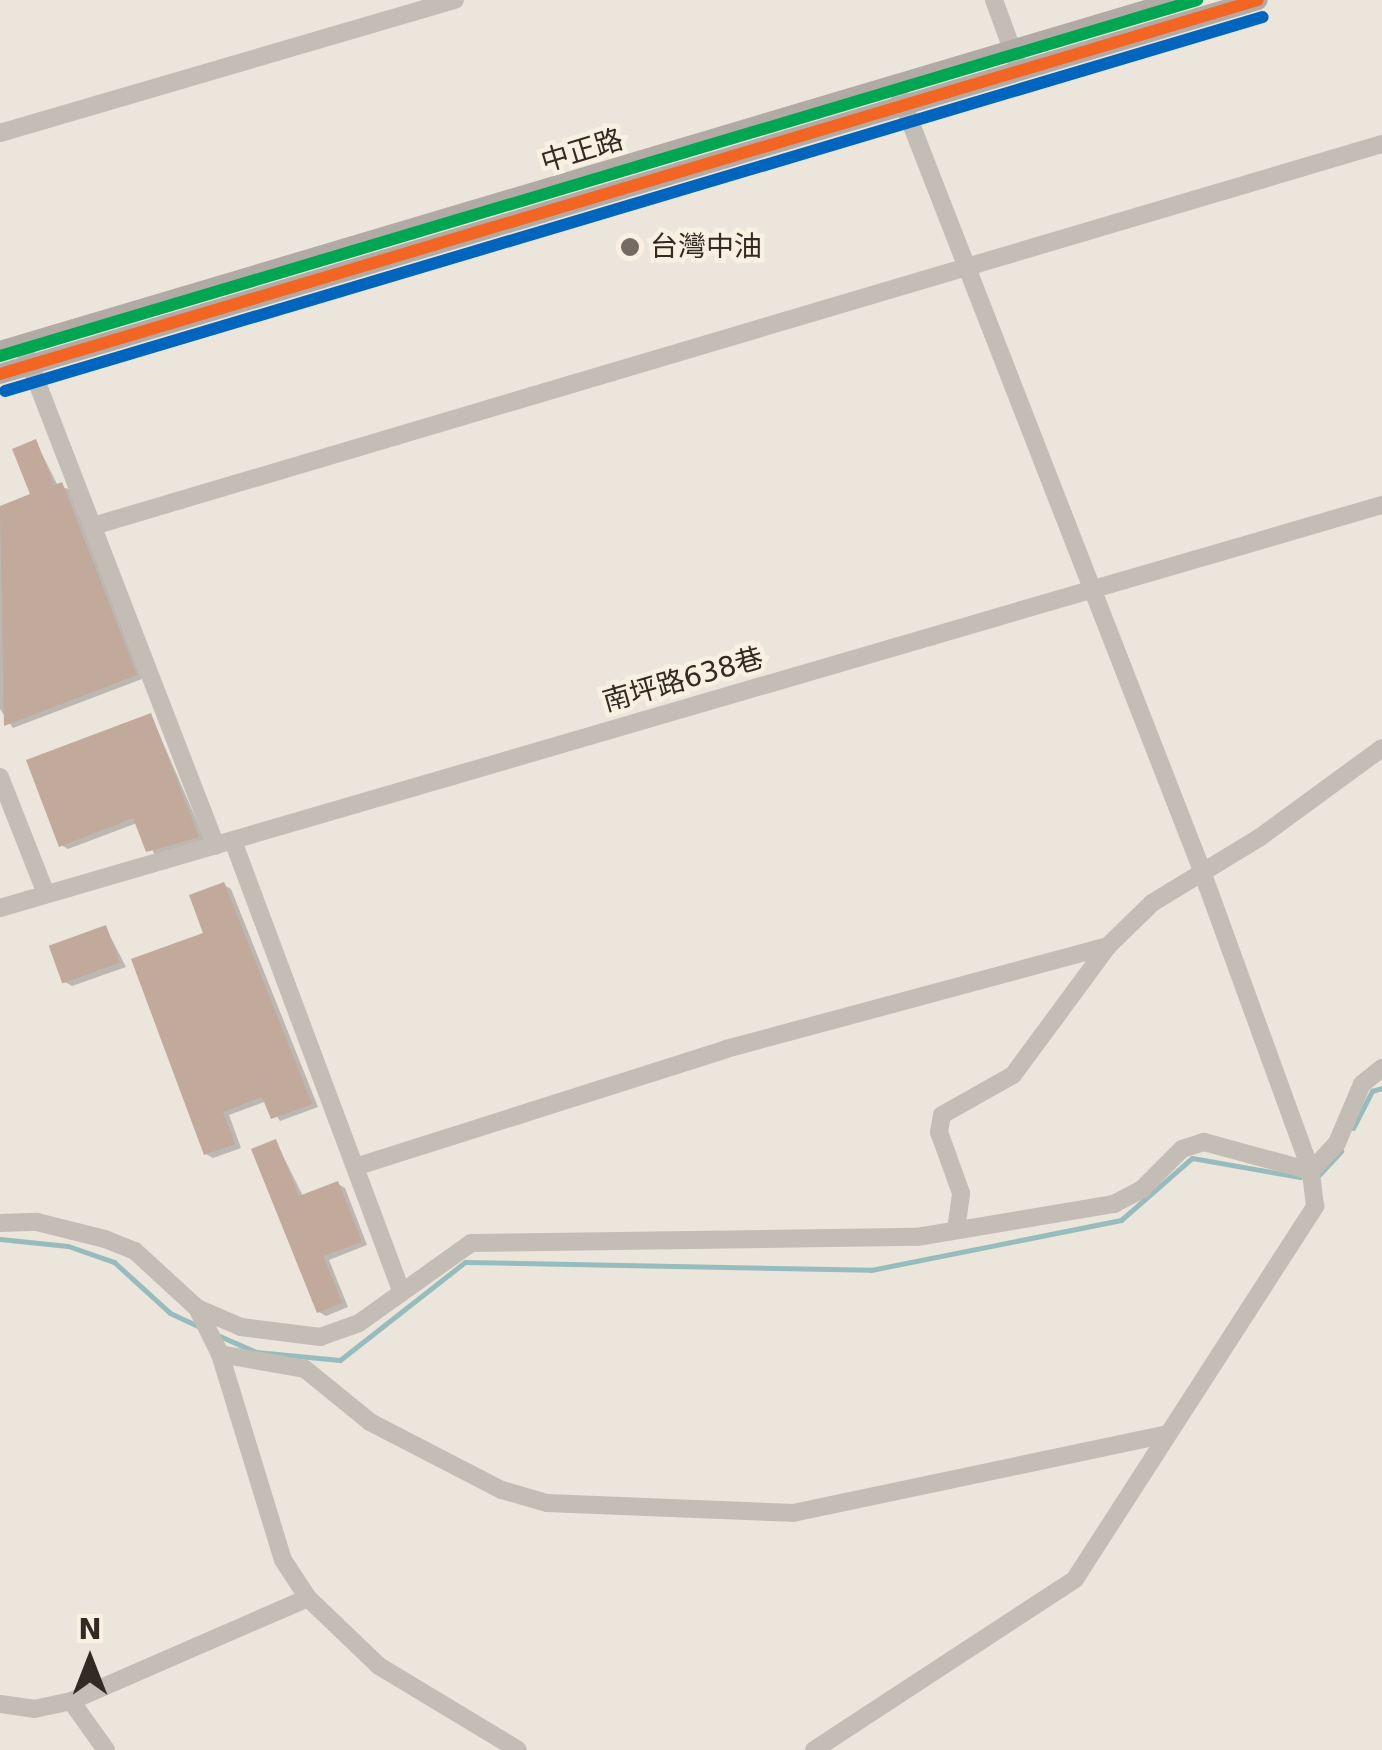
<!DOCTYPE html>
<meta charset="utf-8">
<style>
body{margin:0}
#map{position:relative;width:1382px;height:1750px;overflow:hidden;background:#ece5dc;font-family:"DejaVu Sans","Noto Sans TC",sans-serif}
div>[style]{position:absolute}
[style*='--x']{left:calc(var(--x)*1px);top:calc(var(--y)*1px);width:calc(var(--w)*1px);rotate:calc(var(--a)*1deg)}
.shadow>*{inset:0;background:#0003}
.stream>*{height:5px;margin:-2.5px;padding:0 2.5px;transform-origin:2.5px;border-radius:2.5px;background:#97bcbd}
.building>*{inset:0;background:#c1a99c;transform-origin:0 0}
.minor>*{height:18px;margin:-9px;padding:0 9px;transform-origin:9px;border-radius:9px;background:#c4bdb5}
.major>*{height:20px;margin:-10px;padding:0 10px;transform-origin:10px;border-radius:10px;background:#b2aba5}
.bus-1>*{height:12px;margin:-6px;padding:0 6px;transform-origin:6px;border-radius:6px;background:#f26522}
.bus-2>*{height:12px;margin:-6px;padding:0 6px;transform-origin:6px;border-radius:6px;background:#0065bd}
.bus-3>*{height:12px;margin:-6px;padding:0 6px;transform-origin:6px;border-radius:6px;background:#00a651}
.dots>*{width:28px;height:28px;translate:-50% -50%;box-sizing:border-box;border:5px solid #faf0e2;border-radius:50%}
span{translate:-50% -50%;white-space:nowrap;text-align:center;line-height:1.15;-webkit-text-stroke:9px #faf0e2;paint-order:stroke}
.street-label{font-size:28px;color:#342a24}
.poi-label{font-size:28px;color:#342a24}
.left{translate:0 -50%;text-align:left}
.north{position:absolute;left:40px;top:1610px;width:100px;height:100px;-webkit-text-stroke:8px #faf0e2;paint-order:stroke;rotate:0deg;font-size:28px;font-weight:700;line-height:40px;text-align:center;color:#342a24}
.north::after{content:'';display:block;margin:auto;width:35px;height:45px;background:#342a24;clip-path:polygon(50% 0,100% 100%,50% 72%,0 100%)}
</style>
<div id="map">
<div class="shadow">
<i style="clip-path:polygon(36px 442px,58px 486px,69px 489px,142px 679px,13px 728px,0 709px,0 508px,33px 496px)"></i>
<i style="clip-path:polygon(151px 715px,205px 840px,155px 855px,137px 823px,68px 849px,61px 845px)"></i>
<i style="clip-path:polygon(224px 885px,231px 889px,318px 1107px,280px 1121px,267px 1101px,229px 1115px,241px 1148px,213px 1158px,206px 1154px,206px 934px)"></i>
<i style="clip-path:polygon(106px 928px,126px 967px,72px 986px,65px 982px)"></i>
<i style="clip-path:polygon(276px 1142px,303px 1196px,338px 1184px,345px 1188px,367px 1245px,329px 1260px,348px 1307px,326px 1316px,319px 1312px)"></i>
</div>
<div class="stream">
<i style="--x:1353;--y:1128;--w:42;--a:-62.8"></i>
<i style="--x:1372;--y:1091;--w:10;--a:-17"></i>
<i style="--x:1316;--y:1178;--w:37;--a:-47"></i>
<i style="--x:0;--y:1239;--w:68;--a:5.9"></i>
<i style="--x:68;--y:1246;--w:49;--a:19.2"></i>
<i style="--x:114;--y:1262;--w:76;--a:42.3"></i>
<i style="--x:170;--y:1313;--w:33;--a:25"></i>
<i style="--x:215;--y:1334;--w:45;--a:23.7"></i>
<i style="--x:256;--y:1352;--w:84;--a:5.4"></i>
<i style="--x:340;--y:1360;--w:159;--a:-38.1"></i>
<i style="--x:465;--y:1262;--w:406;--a:1.1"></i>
<i style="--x:871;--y:1270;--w:255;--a:-11.3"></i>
<i style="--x:1121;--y:1220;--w:94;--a:-41.1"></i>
<i style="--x:1192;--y:1158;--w:110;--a:10"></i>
</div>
<div class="building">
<i style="clip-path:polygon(36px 439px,54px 485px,62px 482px,137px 675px,4px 726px,0 506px,30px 494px,12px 449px)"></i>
<i style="clip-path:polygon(151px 713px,199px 837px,146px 852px,133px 818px,59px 847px,26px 760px)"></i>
<i style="clip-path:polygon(224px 882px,312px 1104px,271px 1119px,262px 1097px,223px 1112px,235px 1144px,204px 1155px,131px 959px,203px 933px,189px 895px)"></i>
<i style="left:106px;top:925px;width:40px;height:61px;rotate:70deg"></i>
<i style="clip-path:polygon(276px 1139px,299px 1196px,338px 1181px,362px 1242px,323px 1256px,342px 1303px,317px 1313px,251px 1149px)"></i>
</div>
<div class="minor">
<i style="--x:994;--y:0;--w:67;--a:69.9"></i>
<i style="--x:0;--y:133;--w:474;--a:-16.3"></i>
<i style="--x:26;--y:354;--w:527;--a:68.88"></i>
<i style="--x:93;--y:526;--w:1344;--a:-16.51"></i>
<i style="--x:0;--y:777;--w:126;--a:68.5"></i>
<i style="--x:233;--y:841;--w:479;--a:69.5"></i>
<i style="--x:0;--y:908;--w:1440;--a:-16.26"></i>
<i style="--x:355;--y:1167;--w:389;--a:-17.6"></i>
<i style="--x:726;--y:1049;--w:396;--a:-15.1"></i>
<i style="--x:0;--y:1223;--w:37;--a:-2"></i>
<i style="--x:37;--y:1222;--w:70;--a:14"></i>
<i style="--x:105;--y:1239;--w:32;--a:22"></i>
<i style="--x:135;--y:1251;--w:84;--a:42.6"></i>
<i style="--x:197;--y:1308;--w:48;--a:23.4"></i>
<i style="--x:241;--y:1327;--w:80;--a:7.2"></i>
<i style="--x:320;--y:1337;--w:41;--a:-19.7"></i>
<i style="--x:359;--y:1323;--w:138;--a:-35.5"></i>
<i style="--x:471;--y:1243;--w:446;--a:-0.8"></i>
<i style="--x:917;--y:1237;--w:200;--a:-9.5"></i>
<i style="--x:1114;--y:1204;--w:32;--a:-28"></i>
<i style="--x:1142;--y:1189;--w:57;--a:-45"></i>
<i style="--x:1182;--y:1149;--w:23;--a:-18"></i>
<i style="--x:1204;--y:1142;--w:111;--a:15.2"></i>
<i style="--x:1311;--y:1171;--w:38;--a:-47"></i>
<i style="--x:1337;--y:1143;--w:64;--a:-67"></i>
<i style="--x:1362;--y:1084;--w:26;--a:-39"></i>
<i style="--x:956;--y:1230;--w:37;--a:-82"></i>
<i style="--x:961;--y:1193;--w:65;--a:-109.8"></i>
<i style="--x:939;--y:1132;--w:17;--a:-80"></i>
<i style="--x:942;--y:1115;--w:81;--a:-29.4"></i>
<i style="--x:1013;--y:1075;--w:160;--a:-53.6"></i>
<i style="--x:1108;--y:946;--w:62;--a:-44.3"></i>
<i style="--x:1152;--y:903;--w:125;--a:-31.3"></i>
<i style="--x:1259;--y:838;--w:152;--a:-36.2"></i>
<i style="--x:197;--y:1308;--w:51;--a:63.4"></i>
<i style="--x:220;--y:1354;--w:215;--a:73"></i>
<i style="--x:283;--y:1560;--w:45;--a:56.7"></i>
<i style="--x:308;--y:1598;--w:98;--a:43.8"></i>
<i style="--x:379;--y:1666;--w:162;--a:31.1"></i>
<i style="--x:220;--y:1354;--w:86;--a:10"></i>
<i style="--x:305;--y:1369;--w:84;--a:39.2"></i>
<i style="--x:370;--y:1422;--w:148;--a:27.3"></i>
<i style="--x:502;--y:1490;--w:47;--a:16.1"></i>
<i style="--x:547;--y:1503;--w:246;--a:2.3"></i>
<i style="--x:793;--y:1513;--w:383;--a:-11.9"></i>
<i style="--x:71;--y:1701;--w:60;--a:54.5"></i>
<i style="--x:0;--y:1704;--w:34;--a:8"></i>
<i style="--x:34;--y:1709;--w:38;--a:-12"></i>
<i style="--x:71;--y:1701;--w:258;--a:-23.5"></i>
<i style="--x:814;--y:1750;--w:312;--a:-33.2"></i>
<i style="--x:1075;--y:1579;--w:444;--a:-57.2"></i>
<i style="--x:1315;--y:1206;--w:35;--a:-97"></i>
<i style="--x:1311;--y:1171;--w:322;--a:-110"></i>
<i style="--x:1201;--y:868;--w:832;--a:-111.29"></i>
</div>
<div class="major">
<i style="--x:0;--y:351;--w:1231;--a:-16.57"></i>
<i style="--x:0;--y:374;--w:1312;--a:-16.56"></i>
</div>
<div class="bus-1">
<i style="--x:0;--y:374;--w:1312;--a:-16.56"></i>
</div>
<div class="bus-2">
<i style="--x:5;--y:391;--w:1312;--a:-16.56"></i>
</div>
<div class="bus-3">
<i style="--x:0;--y:356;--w:1249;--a:-16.56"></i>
</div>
<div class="dots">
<i style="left:630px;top:247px;background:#746b64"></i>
</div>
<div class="street-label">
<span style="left:582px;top:151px;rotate:-17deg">中正路</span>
<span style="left:683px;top:680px;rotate:-16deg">南坪路638巷</span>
</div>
<div class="poi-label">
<span class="left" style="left:650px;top:247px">台灣中油</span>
</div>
<div class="north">N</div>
</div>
